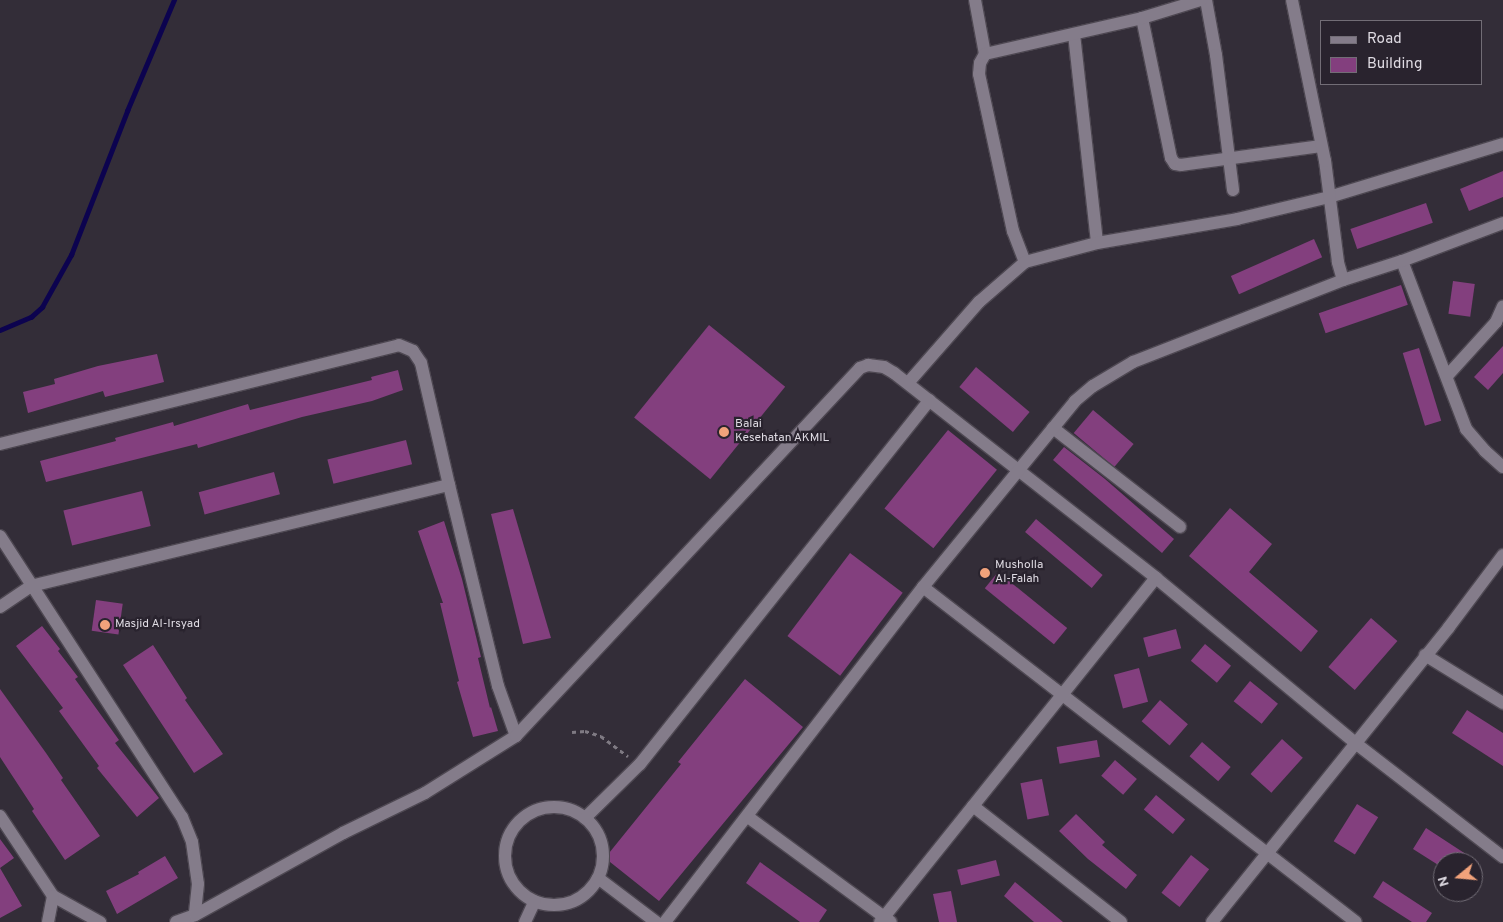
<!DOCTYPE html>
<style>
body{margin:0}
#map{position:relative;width:1503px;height:922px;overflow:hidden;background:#332d38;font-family:Overpass,sans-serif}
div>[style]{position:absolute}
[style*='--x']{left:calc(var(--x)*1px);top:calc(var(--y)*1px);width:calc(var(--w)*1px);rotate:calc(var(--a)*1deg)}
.stream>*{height:4.5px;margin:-2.25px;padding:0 2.25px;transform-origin:2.25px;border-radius:2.25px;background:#0c034f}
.building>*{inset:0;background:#833f7e;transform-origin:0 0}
.path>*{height:2.5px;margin-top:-1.25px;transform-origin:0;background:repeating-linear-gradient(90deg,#7f7a83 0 4px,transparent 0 8px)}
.roads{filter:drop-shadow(1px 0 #4e4852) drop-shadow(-1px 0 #4e4852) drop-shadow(0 1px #4e4852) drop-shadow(0 -1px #4e4852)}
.minor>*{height:12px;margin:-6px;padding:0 6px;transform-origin:6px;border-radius:6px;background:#847c8a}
.minor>.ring{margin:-6px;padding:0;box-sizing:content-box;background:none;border:12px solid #847c8a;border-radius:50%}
.dots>*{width:14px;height:14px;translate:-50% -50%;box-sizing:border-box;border:2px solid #29232e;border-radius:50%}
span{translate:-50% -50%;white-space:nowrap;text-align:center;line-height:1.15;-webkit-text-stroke:4.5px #29232e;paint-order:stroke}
.poi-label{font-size:12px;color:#dfdbe3}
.left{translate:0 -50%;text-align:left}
.legend{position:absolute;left:1320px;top:20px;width:162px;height:65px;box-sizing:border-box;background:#29232e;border:1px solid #726d76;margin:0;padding:6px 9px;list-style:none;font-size:15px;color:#dfdbe3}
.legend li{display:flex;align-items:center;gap:10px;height:25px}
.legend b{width:25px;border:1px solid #726d76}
.north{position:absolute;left:1433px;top:852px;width:50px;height:50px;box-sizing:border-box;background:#29232e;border:1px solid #726d76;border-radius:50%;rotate:253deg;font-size:14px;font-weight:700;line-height:20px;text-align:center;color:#dfdbe3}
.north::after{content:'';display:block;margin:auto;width:18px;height:22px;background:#f1a27b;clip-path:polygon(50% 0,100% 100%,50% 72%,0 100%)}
</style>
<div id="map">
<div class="stream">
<i style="--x:0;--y:330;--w:34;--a:-23"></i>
<i style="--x:31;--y:317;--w:15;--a:-42"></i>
<i style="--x:42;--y:307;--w:60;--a:-60.9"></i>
<i style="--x:71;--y:255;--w:155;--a:-68.7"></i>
<i style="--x:127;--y:111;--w:121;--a:-67.1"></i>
</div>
<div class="building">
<i style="clip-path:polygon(1503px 171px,1503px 197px,1469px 211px,1460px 189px)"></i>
<i style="left:1426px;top:203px;width:21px;height:80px;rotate:71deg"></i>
<i style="left:1314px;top:239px;width:20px;height:91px;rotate:66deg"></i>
<i style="left:1453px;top:281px;width:22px;height:33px;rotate:8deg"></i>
<i style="left:1401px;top:285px;width:21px;height:87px;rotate:71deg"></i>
<i style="left:709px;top:325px;width:98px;height:119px;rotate:39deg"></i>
<i style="clip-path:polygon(1503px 346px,1503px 373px,1488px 390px,1474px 377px)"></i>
<i style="left:1419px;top:348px;width:76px;height:17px;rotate:73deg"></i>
<i style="clip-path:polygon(157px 354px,164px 382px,105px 397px,103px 391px,28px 413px,23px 392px,55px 384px,54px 379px,98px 366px)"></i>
<i style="left:976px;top:367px;width:70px;height:26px;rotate:40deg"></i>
<i style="clip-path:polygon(398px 370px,403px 390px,372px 401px,302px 417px,198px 448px,197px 444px,46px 482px,40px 461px,116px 441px,115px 438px,173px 422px,174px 426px,248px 404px,250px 410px,372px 380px,371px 377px)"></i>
<i style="left:1093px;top:410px;width:53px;height:30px;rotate:40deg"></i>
<i style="left:948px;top:430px;width:63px;height:101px;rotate:39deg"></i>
<i style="left:406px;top:440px;width:25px;height:81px;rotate:76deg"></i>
<i style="clip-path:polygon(1064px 447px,1105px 479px,1174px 539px,1162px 553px,1053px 460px)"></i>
<i style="left:274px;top:472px;width:23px;height:78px;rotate:75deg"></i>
<i style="left:142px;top:491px;width:36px;height:81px;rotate:76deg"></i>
<i style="clip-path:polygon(1230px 508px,1272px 544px,1249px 572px,1318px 631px,1301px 652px,1189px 556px)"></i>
<i style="clip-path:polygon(513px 509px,551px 638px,523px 644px,491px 514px)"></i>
<i style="left:1036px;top:519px;width:87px;height:17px;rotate:40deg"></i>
<i style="clip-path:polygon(444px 521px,462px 579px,481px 657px,478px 658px,490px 708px,491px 707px,498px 731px,473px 737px,457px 682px,459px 681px,440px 603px,443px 603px,418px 531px)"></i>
<i style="left:850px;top:553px;width:66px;height:104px;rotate:37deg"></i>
<i style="left:998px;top:572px;width:89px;height:21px;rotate:39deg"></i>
<i style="left:96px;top:600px;width:27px;height:31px;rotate:8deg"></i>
<i style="left:1371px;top:618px;width:35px;height:65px;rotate:41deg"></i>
<i style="clip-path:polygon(42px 626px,60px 649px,58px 651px,78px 677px,75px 679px,119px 740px,115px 743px,159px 798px,137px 817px,97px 768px,99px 766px,59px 711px,63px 708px,16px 646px)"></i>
<i style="left:1176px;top:629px;width:20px;height:34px;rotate:75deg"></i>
<i style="left:1205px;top:644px;width:34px;height:22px;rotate:40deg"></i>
<i style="clip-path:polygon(153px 645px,187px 698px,185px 700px,223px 754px,194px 773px,123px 665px)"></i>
<i style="left:1139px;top:668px;width:35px;height:26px;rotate:75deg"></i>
<i style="clip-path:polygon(745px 679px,803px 727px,659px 901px,605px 858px,681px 764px,678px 762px)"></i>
<i style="left:1250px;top:681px;width:36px;height:26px;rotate:39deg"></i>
<i style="clip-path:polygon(0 689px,46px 753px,63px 778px,61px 780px,100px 836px,65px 860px,32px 811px,34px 809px,0 757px)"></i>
<i style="left:1160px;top:700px;width:37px;height:28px;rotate:41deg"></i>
<i style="clip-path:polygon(1467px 710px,1503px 733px,1503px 766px,1452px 733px)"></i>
<i style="left:1282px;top:739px;width:28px;height:47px;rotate:42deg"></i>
<i style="left:1097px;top:740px;width:17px;height:41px;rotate:80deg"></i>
<i style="left:1202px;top:742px;width:38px;height:19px;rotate:41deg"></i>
<i style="left:1115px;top:760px;width:29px;height:21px;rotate:41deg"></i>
<i style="left:1042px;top:779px;width:37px;height:22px;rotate:79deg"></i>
<i style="left:1156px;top:795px;width:38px;height:19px;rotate:40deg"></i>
<i style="left:1357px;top:804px;width:25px;height:44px;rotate:32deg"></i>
<i style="clip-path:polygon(1076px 814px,1105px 842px,1102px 845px,1137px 875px,1126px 889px,1088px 859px,1059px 831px)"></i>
<i style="clip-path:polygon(1426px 828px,1478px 862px,1443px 862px,1443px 868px,1413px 849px)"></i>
<i style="clip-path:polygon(0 839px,14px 858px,0 868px,22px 906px,0 918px)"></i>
<i style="left:1191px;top:855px;width:23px;height:48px;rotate:38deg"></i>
<i style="clip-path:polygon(165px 856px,178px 878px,117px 914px,106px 891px,139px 874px,138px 872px)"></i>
<i style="left:996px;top:860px;width:16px;height:40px;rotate:76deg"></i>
<i style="clip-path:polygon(760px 862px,827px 910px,819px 922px,800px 922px,746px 883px)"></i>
<i style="clip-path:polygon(1383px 881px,1432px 913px,1426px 922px,1412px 922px,1373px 897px)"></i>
<i style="clip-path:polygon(1015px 882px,1063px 922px,1034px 922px,1004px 896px)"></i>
<i style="clip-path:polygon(951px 891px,957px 922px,939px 922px,933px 894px)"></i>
</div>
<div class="path">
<i style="--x:572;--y:732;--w:13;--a:-4"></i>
<i style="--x:585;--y:731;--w:17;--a:17"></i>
<i style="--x:601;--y:736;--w:34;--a:37"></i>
</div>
<div class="roads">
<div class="minor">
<i style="--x:975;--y:0;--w:55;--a:79.5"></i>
<i style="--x:985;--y:54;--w:10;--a:119"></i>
<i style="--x:980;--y:63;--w:11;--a:95"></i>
<i style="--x:979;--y:74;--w:161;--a:77.8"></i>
<i style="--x:1013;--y:231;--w:33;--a:69"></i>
<i style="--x:1206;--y:0;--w:56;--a:79.7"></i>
<i style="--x:1216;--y:55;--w:136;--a:82.8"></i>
<i style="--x:1142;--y:18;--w:143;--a:78.3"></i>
<i style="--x:1171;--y:158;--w:7;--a:56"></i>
<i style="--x:1175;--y:164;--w:6;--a:9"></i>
<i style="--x:1181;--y:165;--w:141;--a:-7.7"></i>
<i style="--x:1074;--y:34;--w:210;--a:83.7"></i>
<i style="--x:985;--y:54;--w:161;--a:-12.9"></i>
<i style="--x:1142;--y:18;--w:62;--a:-17"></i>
<i style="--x:1402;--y:261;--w:180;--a:69.1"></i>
<i style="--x:1466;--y:429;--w:29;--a:49"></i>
<i style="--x:1485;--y:451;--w:24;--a:42"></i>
<i style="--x:1343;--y:280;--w:62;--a:-17.9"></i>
<i style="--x:1402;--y:261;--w:108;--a:-20.6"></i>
<i style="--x:1447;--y:376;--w:73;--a:-47.8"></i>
<i style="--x:1496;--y:322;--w:17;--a:-66"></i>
<i style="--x:908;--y:383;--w:108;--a:-48.8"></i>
<i style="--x:979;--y:302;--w:61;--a:-41"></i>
<i style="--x:1025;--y:262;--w:74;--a:-14.8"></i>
<i style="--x:1097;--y:243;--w:142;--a:-9.7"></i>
<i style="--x:1237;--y:219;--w:95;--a:-13.4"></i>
<i style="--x:1329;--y:197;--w:182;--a:-16.9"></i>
<i style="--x:1053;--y:428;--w:161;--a:37.9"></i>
<i style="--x:0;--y:444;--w:411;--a:-13.9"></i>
<i style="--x:399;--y:345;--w:15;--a:23"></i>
<i style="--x:413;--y:351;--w:14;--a:56"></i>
<i style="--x:421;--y:363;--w:125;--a:77.1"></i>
<i style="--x:449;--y:485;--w:207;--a:76.3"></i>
<i style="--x:498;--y:686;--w:53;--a:70.2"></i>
<i style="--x:0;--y:536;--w:335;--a:57.1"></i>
<i style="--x:182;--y:817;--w:27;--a:68"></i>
<i style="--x:192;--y:842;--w:42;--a:81.9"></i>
<i style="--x:198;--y:884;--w:31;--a:96"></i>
<i style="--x:923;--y:587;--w:547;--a:37.73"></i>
<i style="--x:0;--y:607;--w:37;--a:-34"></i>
<i style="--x:31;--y:586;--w:430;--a:-13.6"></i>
<i style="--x:1425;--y:655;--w:92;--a:31.6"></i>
<i style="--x:973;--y:806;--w:188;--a:38.1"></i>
<i class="ring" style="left:505px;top:807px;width:86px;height:86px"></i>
<i style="--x:0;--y:816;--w:96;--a:56.5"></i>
<i style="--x:53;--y:896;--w:54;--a:29"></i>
<i style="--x:748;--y:817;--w:177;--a:36.3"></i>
<i style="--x:585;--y:818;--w:77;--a:-44.5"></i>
<i style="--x:640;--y:764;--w:465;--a:-51.5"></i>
<i style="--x:598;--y:878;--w:73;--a:37.2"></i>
<i style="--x:48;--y:922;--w:26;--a:-79"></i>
<i style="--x:176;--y:922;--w:20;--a:-20"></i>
<i style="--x:195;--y:915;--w:169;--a:-29"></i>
<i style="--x:343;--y:833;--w:91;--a:-26"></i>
<i style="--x:425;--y:793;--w:107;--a:-32.1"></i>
<i style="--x:516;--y:736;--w:504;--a:-46.93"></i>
<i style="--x:860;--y:368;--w:9;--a:-21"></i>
<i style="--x:868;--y:365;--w:16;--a:7"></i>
<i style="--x:884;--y:367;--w:12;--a:31"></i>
<i style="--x:894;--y:373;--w:333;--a:38"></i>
<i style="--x:1156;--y:578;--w:257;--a:39.6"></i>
<i style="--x:1354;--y:742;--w:188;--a:37.7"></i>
<i style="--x:525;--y:922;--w:23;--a:-65"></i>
<i style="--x:665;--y:922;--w:423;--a:-52.4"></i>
<i style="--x:923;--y:587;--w:240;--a:-50.7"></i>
<i style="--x:1075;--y:401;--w:23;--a:-40"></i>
<i style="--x:1093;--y:386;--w:47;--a:-31"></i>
<i style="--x:1133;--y:362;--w:225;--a:-21.3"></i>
<i style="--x:1343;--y:280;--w:19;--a:-106"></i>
<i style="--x:1338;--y:262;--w:102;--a:-97.3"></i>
<i style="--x:1325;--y:161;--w:164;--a:-101.6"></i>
<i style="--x:880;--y:922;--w:441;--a:-51.3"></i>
<i style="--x:1212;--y:922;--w:378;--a:-51.2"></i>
<i style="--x:1449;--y:627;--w:90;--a:-53.1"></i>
</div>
</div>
<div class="dots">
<i style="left:724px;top:432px;background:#f1a27b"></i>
<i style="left:985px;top:573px;background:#f1a27b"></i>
<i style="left:105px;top:625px;background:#f1a27b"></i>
</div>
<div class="poi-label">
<span class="left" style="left:735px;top:432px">Balai<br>Kesehatan AKMIL</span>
<span class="left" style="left:995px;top:573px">Musholla<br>Al-Falah</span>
<span class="left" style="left:115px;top:625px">Masjid Al-Irsyad</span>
</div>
<ul class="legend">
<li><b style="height:6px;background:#847c8a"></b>Road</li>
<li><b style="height:14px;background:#833f7e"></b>Building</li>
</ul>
<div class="north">N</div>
</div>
